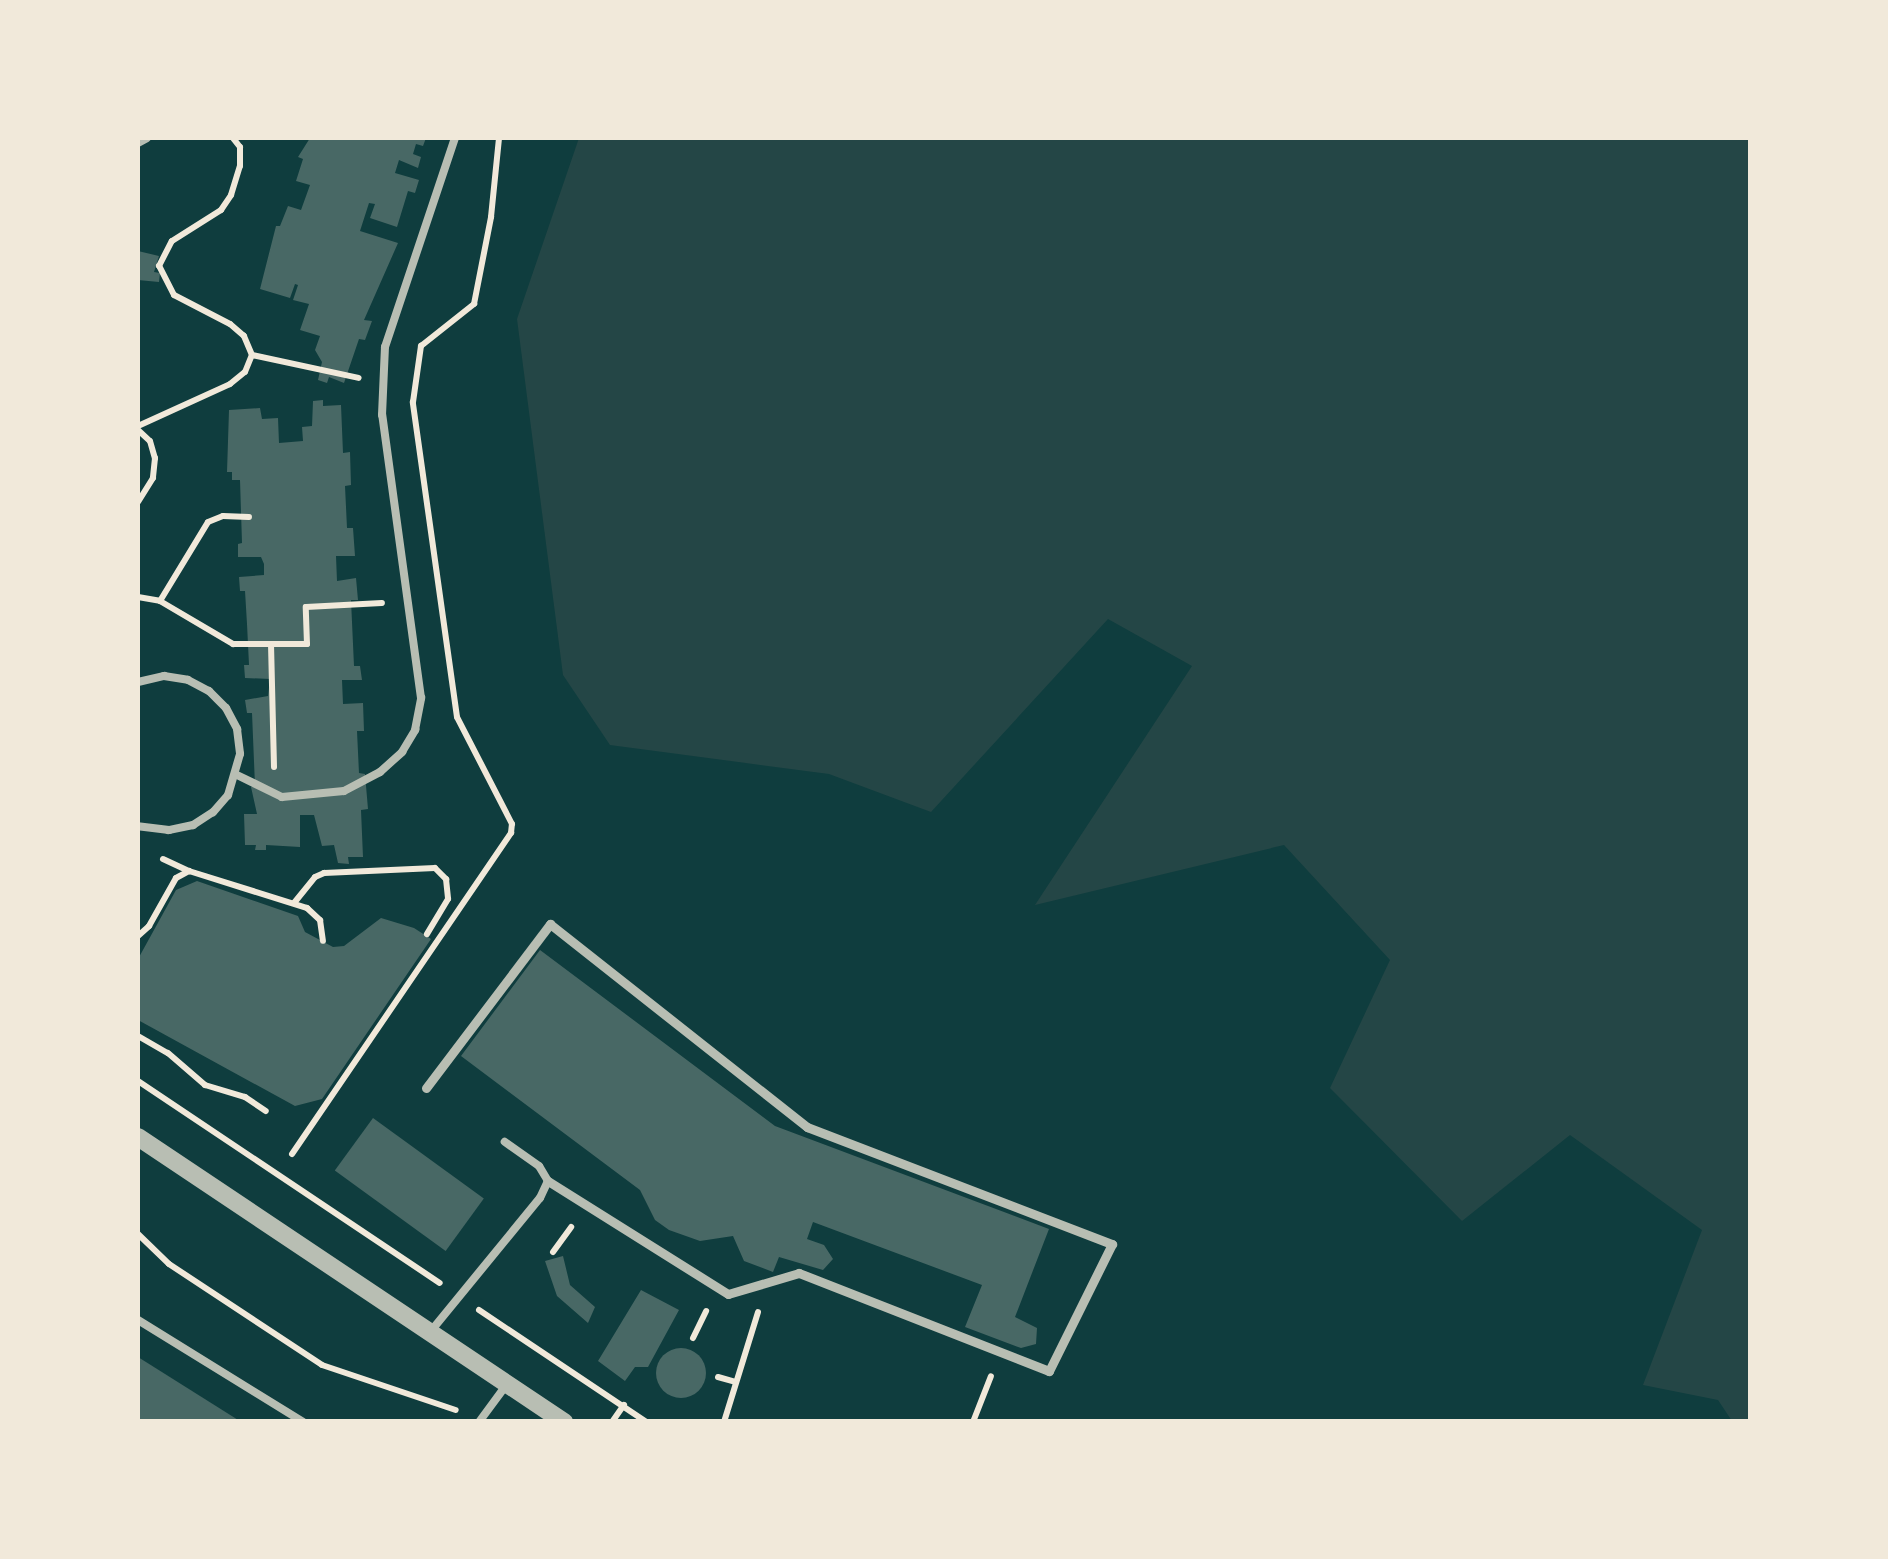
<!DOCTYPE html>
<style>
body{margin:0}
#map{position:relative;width:1888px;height:1559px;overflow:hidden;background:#0f3d3e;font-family:"Asap Condensed",sans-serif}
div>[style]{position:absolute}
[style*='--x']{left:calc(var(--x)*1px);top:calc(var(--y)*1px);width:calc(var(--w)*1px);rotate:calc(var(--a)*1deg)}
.green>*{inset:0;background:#244646}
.building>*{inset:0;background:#486865;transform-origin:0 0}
.round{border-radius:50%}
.path>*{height:6px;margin:-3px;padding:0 3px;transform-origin:3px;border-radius:3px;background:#f1e9da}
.service>*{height:8px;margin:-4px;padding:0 4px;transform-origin:4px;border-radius:4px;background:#b8beb3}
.pedestrian>*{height:9px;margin:-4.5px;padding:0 4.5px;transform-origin:4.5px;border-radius:4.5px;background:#b8beb3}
.tertiary>*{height:18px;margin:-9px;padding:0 9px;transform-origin:9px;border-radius:9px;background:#b8beb3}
span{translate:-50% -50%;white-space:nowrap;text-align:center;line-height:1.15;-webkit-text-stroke:10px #f1e9da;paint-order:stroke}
.frame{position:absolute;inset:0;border:140px solid #f1e9da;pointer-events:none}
</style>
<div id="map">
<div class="green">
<i style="clip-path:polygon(579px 138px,1750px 138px,1750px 1421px,1732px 1421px,1718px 1400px,1643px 1385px,1702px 1230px,1570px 1135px,1462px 1221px,1330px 1088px,1390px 960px,1284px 845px,1035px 905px,1192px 666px,1108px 619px,931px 812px,829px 774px,610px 745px,563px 675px,517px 319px)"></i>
</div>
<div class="building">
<i style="clip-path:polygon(310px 138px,426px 138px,423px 146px,416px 144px,413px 154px,421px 157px,418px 168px,399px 160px,395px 173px,419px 180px,415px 193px,408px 191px,397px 227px,370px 218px,375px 204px,369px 203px,360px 231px,398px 243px,364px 320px,372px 321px,365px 340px,359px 339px,344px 383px,329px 377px,327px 383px,318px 380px,322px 362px,315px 350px,320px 336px,300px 330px,309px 304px,293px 300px,298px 285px,295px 284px,290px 298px,260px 289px,276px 226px,280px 226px,288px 206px,301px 210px,310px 185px,296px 181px,303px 159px,298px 157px)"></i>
<i style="clip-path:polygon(138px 251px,159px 256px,154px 272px,160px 273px,159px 282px,138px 280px)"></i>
<i style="clip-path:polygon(323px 400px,323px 406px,341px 405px,343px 453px,350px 452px,351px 485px,345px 486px,347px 528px,353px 528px,355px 556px,336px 556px,337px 581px,356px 578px,358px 600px,351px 600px,354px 666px,360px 666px,362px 680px,342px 680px,343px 704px,363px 703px,364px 731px,357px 731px,359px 773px,365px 774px,368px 809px,361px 810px,363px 857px,348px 857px,349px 864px,338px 863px,334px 845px,322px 846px,314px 815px,300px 815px,300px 847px,266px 845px,266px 850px,255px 850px,256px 845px,245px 845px,244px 814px,257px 814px,251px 787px,255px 786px,252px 713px,247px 713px,245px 700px,268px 696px,270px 679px,245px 678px,244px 665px,249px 665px,247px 624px,245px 591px,240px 591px,239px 577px,264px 575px,264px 564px,261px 557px,238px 557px,238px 544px,242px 543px,240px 480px,232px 480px,232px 472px,227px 472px,229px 410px,260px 408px,262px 419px,278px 418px,279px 443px,303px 441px,302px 427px,312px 426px,313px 401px)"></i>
<i style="clip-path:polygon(197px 881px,298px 916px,305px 932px,333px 947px,344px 946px,381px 918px,414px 928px,431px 939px,322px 1099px,295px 1106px,138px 1020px,138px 959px,176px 890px)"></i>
<i style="clip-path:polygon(540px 950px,775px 1126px,1049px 1229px,1015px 1317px,1037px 1328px,1036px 1344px,1021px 1348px,965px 1327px,982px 1285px,813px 1222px,807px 1239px,824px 1245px,833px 1259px,823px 1270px,779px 1257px,773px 1272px,744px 1261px,733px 1236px,700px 1241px,669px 1230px,655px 1220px,640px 1190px,461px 1056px)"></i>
<i style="left:373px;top:1118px;width:137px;height:65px;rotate:36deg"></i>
<i style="clip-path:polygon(563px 1256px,570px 1285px,595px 1307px,588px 1323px,557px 1296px,545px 1261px)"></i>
<i style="clip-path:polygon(641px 1290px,679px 1310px,648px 1367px,635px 1367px,625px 1381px,598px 1361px)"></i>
<i class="round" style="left:656px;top:1348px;width:50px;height:50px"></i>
<i style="clip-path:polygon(138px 1357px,235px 1418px,241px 1422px,138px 1422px)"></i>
</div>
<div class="path">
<i style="--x:252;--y:355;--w:109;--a:12.1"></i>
<i style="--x:138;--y:426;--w:101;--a:-24.5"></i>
<i style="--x:230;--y:384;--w:19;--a:-39"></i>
<i style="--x:245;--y:372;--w:18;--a:-68"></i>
<i style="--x:252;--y:355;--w:21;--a:-113"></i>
<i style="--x:244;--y:336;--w:18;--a:-139"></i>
<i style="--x:230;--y:324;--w:63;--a:-152.6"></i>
<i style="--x:174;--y:295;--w:33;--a:-117"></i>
<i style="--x:159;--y:266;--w:28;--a:-63"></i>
<i style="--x:172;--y:241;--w:58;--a:-32.3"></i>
<i style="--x:221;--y:210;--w:18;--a:-56"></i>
<i style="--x:231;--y:195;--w:30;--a:-73"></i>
<i style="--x:240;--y:166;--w:19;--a:-90"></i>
<i style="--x:240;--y:147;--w:11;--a:-128"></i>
<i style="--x:138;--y:430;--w:16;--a:43"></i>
<i style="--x:150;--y:441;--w:18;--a:74"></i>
<i style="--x:155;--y:458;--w:20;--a:96"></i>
<i style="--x:153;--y:478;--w:28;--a:122"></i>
<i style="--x:138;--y:597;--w:22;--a:10"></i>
<i style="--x:160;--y:601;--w:85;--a:30.5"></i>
<i style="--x:233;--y:644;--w:38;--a:0"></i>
<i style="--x:271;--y:644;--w:123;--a:88.6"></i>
<i style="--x:160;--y:601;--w:92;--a:-58.7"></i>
<i style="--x:208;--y:522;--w:16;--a:-22"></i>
<i style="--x:223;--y:516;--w:26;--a:2"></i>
<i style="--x:271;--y:644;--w:36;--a:0"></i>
<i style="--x:307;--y:644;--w:37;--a:-92"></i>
<i style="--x:306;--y:607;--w:76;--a:-3"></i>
<i style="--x:163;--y:859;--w:29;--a:25"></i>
<i style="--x:294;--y:903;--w:33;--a:-51"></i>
<i style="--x:315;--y:877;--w:10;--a:-24"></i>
<i style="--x:324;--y:873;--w:111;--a:-2.6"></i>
<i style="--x:435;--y:868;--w:16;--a:45"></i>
<i style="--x:446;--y:879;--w:20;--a:84"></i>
<i style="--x:448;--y:899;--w:41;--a:121"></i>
<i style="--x:138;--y:936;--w:15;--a:-42"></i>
<i style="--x:149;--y:926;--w:55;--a:-60.6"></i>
<i style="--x:176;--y:878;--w:15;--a:-28"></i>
<i style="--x:189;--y:871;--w:124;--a:17.4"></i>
<i style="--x:307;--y:908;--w:18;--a:43"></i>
<i style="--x:320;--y:920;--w:21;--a:82"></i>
<i style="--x:138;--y:1036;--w:34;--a:30"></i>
<i style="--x:168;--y:1053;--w:49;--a:40.9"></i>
<i style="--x:205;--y:1085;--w:42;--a:16.7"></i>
<i style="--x:245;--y:1097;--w:25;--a:34"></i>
<i style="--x:138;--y:1081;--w:363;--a:33.8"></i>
<i style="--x:292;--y:1154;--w:389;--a:-55.7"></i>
<i style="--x:511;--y:833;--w:9;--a:-84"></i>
<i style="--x:512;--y:824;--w:120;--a:-117.2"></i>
<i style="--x:457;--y:717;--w:318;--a:-98"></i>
<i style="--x:413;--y:402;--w:57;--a:-81.9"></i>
<i style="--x:421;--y:346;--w:68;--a:-38.4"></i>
<i style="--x:474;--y:304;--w:89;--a:-78.9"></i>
<i style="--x:491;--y:217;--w:79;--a:-84.2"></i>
<i style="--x:138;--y:1234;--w:43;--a:44.1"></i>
<i style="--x:169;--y:1264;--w:183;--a:33.4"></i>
<i style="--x:322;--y:1365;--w:141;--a:18.6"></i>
<i style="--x:553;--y:1252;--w:31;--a:-54"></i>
<i style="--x:479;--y:1310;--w:201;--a:33.8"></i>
<i style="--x:693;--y:1338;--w:30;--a:-64"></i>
<i style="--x:718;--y:1377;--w:18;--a:16"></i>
<i style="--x:612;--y:1422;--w:21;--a:-55"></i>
<i style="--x:724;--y:1422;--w:115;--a:-72.8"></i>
<i style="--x:973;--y:1422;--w:49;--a:-68.6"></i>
</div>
<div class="service">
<i style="--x:138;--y:143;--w:10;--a:-29"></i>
<i style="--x:138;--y:682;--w:27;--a:-13"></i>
<i style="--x:164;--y:676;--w:24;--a:9"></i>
<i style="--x:188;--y:680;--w:24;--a:28"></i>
<i style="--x:209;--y:691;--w:24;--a:45"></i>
<i style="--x:226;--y:708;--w:24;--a:62"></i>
<i style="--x:237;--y:729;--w:25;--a:83"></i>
<i style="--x:240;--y:754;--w:43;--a:106.3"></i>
<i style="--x:228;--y:795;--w:23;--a:131"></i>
<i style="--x:213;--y:812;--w:24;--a:147"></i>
<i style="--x:193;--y:825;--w:25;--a:168"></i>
<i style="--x:169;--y:830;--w:31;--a:-173"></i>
<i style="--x:237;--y:775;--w:50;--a:26.1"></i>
<i style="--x:282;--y:797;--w:62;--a:-5.5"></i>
<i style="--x:344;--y:791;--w:41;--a:-27.8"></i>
<i style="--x:380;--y:772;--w:30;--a:-42"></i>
<i style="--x:402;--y:752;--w:26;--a:-59"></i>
<i style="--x:415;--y:730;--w:33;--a:-79"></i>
<i style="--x:421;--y:698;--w:286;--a:-97.8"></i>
<i style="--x:382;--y:415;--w:68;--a:-87.5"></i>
<i style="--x:385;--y:347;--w:220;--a:-71.5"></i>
<i style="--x:138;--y:1320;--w:194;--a:31.7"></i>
<i style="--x:431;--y:1331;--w:172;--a:-50.7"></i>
<i style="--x:540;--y:1198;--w:19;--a:-65"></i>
<i style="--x:548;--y:1181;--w:17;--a:-121"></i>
<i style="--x:539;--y:1166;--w:42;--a:-144.8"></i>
<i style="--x:479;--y:1422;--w:47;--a:-53.6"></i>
</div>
<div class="pedestrian">
<i style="--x:426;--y:1088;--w:206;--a:-52.9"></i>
<i style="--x:550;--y:924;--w:328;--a:38.3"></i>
<i style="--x:807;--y:1127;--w:327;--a:21"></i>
<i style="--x:1112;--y:1244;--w:142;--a:116.4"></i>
<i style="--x:1049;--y:1371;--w:269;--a:-158.6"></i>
<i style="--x:799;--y:1273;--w:74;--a:163.5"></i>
<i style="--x:728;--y:1294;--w:213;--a:-147.9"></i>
</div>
<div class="tertiary">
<i style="--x:138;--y:1137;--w:513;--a:33.78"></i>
</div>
<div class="frame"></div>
</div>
